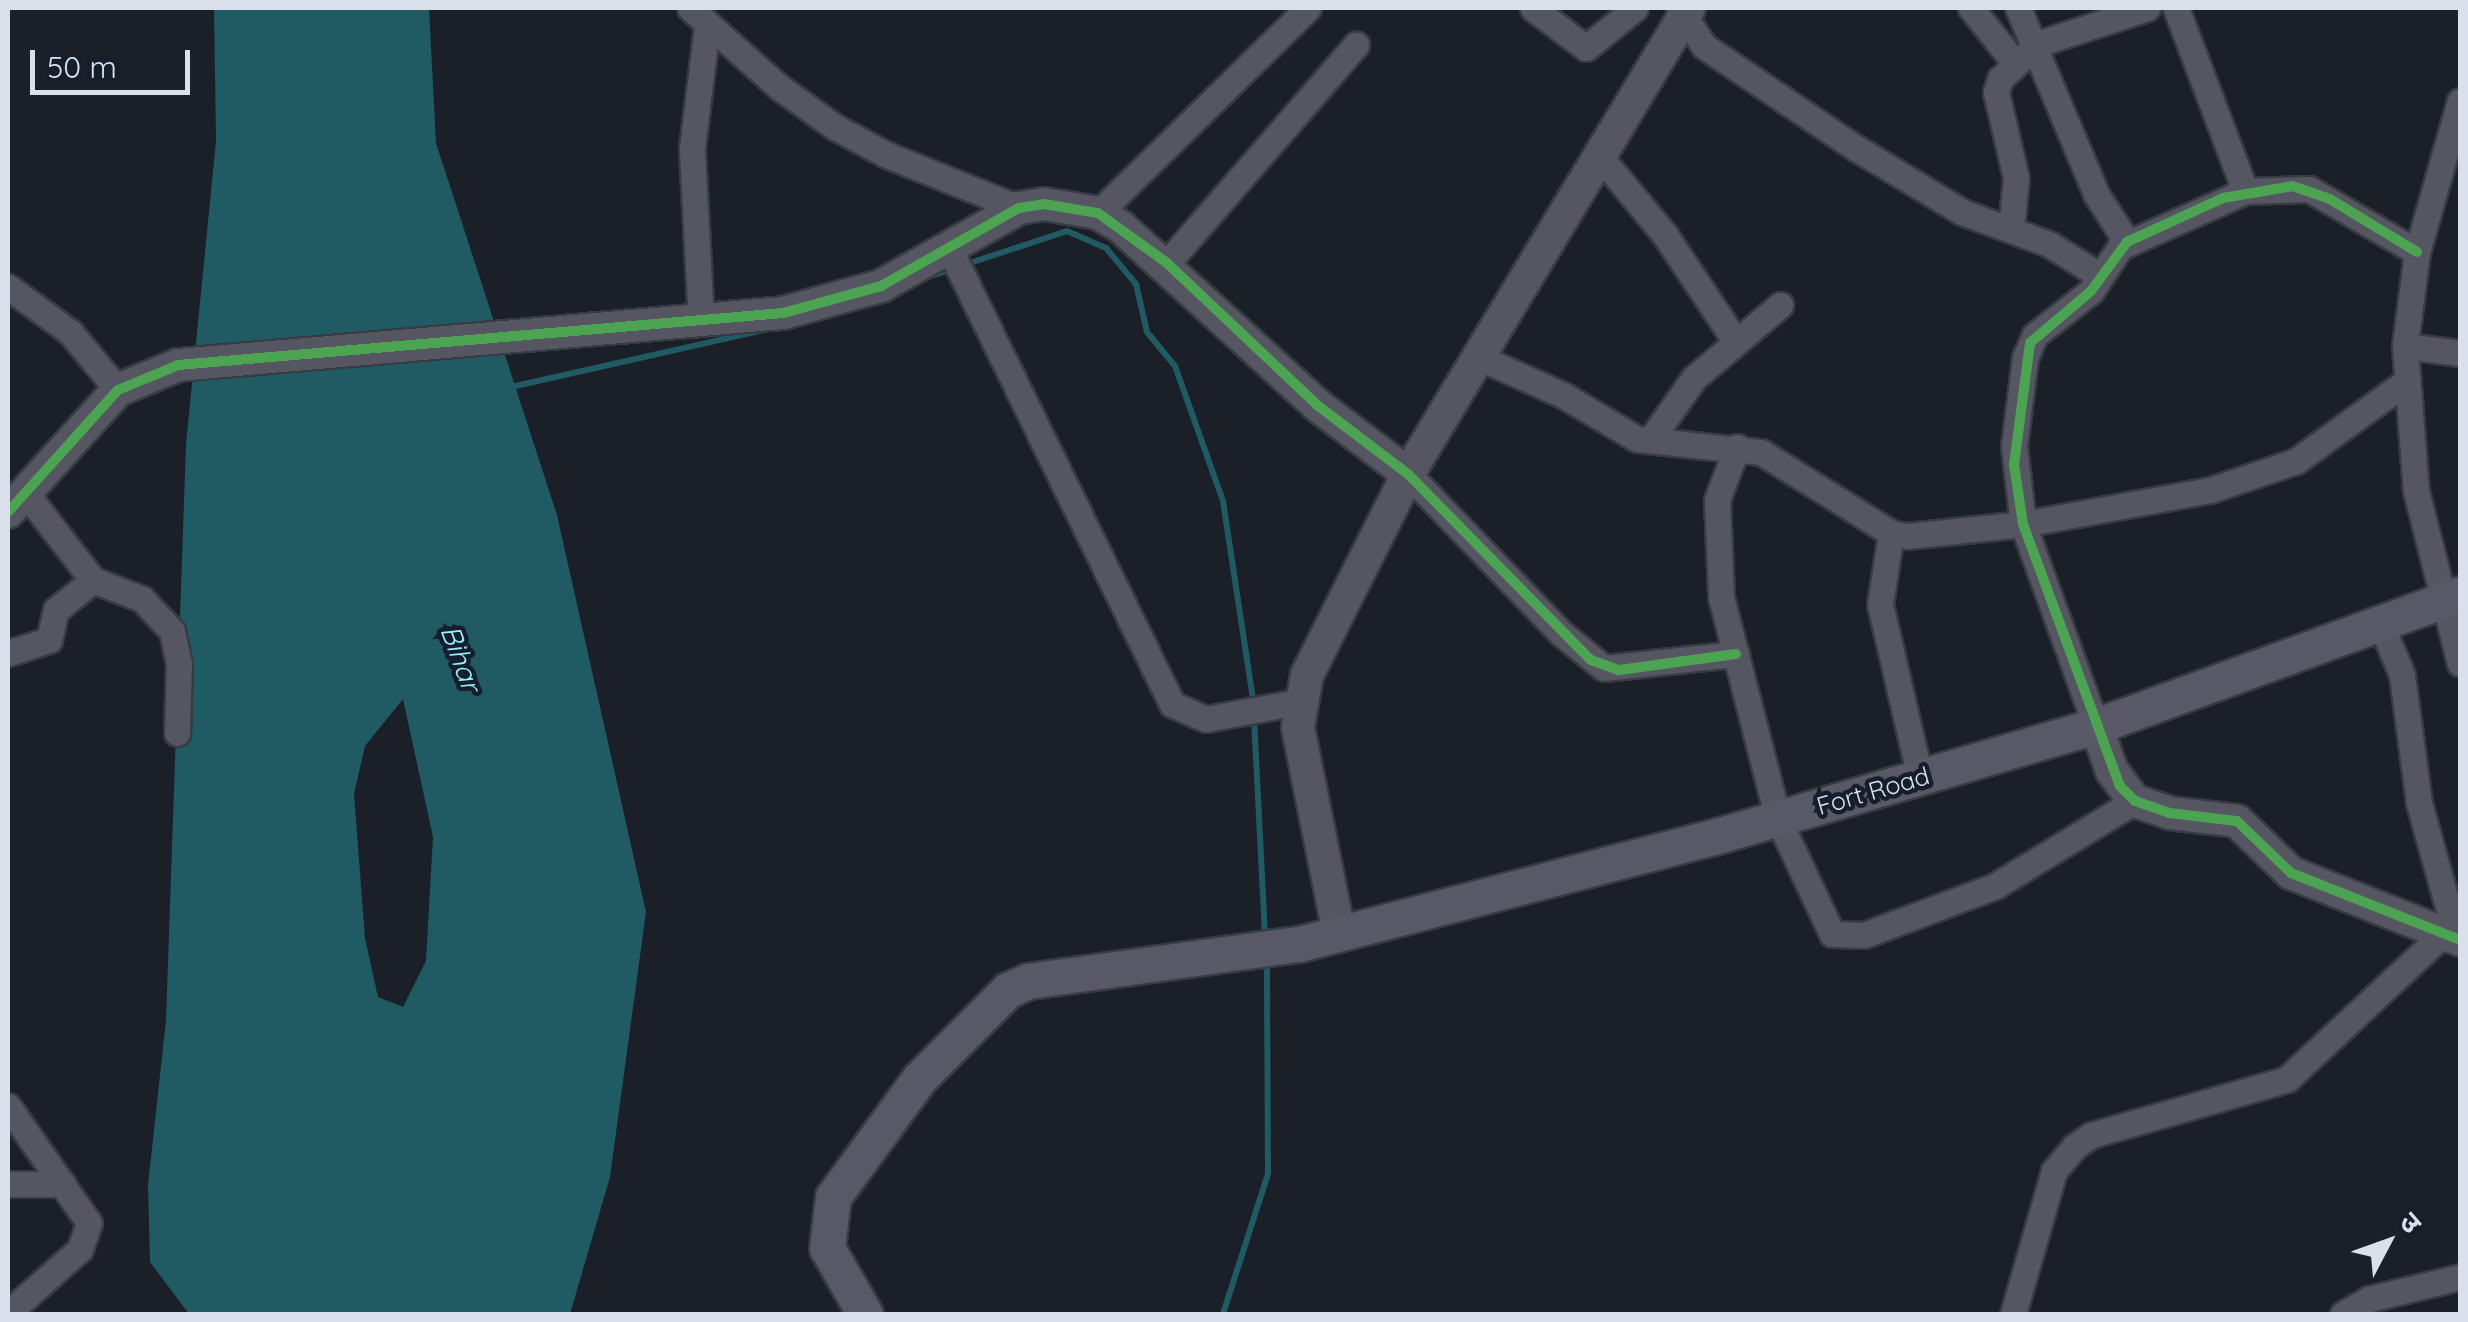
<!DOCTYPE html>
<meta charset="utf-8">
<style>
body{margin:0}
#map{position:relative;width:2468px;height:1322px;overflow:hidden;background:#1b1f28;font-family:Quicksand,"Noto Sans Devanagari",sans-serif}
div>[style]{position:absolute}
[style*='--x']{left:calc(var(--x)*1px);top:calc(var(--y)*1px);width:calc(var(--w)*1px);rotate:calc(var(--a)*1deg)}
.water>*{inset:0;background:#205a63}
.stream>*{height:6px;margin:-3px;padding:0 3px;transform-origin:3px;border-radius:3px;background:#205a63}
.roads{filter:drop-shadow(2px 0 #373b43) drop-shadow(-2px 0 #373b43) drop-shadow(0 2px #373b43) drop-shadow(0 -2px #373b43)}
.minor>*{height:25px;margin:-12.5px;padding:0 12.5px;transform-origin:12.5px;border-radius:12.5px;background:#565562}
.tertiary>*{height:32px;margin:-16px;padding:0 16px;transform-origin:16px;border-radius:16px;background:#565562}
.secondary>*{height:35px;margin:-17.5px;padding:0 17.5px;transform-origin:17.5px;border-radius:17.5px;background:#585866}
.cycleway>*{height:10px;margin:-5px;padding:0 5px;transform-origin:5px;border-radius:5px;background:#4ca352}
span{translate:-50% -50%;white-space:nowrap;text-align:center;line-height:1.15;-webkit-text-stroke:9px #161e2d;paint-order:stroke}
.street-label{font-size:25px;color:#dbe1ec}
.water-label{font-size:28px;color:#95f0fd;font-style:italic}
.frame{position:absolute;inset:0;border:10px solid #dbe1ec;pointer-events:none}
.north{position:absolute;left:2338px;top:1192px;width:100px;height:100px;-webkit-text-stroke:8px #161e2d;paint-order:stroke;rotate:49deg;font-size:28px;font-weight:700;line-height:40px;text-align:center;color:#dbe1ec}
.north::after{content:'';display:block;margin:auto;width:35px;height:45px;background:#dbe1ec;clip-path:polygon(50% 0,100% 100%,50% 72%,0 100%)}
.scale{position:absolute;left:30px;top:50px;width:160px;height:45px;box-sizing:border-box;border:5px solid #dbe1ec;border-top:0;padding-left:12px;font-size:30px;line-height:35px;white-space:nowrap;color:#dbe1ec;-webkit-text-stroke:8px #161e2d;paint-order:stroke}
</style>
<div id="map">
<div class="water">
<i style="clip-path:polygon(evenodd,214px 8px,429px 8px,436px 143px,557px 515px,646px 912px,610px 1177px,570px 1314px,189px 1314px,150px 1262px,148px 1185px,166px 1020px,186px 444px,216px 141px,214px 8px,403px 699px,433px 837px,426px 961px,403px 1007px,378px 997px,365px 938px,354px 794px,365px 746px,403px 699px)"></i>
</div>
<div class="stream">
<i style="--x:964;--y:265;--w:108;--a:-18.3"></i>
<i style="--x:1067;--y:231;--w:43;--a:23.6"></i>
<i style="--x:1106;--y:248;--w:47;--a:50.2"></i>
<i style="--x:1136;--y:284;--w:49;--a:77.1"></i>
<i style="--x:1147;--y:332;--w:44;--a:50.5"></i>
<i style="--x:1175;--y:366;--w:143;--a:70.4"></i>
<i style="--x:1223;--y:501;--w:207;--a:81.4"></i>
<i style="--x:925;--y:278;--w:28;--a:-18"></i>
<i style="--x:511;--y:387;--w:337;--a:-12.7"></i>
<i style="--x:1254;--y:718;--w:217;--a:87.1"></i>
<i style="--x:1223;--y:1314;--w:147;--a:-72.2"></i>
<i style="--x:1268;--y:1174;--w:216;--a:-90.3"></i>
</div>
<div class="roads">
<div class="minor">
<i style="--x:690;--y:8;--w:119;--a:41.6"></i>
<i style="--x:779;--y:87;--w:69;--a:35.5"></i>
<i style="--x:835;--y:127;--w:59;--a:28.3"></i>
<i style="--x:887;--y:155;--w:142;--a:21.9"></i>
<i style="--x:1533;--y:8;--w:66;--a:37"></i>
<i style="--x:1586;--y:48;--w:63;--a:-39.2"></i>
<i style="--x:1679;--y:8;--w:45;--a:56.7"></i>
<i style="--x:1704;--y:46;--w:183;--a:33.9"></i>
<i style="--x:1856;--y:148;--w:124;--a:31.1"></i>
<i style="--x:1962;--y:212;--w:93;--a:20.2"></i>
<i style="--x:2049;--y:244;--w:59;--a:31.8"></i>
<i style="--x:1971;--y:8;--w:70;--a:51.3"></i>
<i style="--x:2018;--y:8;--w:202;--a:67.2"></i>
<i style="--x:2096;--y:194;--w:57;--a:57.1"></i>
<i style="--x:2176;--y:8;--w:196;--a:69.3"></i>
<i style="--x:2460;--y:101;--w:157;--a:105.9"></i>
<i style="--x:2417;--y:252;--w:95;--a:97.3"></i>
<i style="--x:2405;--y:346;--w:145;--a:85.7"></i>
<i style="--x:2416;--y:491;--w:178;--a:75.7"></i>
<i style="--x:1597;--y:153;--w:107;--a:50.3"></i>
<i style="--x:1665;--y:235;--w:125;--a:56.4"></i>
<i style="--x:1098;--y:213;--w:293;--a:-44.3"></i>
<i style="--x:2011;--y:230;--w:52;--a:-84.5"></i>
<i style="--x:2016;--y:178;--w:88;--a:-103.1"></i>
<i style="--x:1996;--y:92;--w:14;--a:-73"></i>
<i style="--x:2000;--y:79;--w:51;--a:-43.4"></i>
<i style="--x:2037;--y:44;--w:116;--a:-18.1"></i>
<i style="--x:949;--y:248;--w:508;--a:63.94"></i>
<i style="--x:1172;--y:704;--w:37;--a:24"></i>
<i style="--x:1206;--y:719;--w:94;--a:-10.5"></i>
<i style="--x:1167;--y:263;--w:289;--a:-49.1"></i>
<i style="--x:8;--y:287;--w:77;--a:36"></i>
<i style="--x:70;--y:332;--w:75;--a:50.4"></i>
<i style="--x:701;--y:322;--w:174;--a:-93"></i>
<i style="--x:692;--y:148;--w:124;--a:-83"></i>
<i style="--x:2405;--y:346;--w:55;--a:7.3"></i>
<i style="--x:1476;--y:356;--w:95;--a:24.1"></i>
<i style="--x:1563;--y:395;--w:86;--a:30.7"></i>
<i style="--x:1637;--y:439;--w:125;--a:6"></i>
<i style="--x:1761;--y:452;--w:153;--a:31.9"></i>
<i style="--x:1891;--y:533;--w:16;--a:11"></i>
<i style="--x:1907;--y:536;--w:117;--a:-5.9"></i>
<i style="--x:2023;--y:524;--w:190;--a:-10.3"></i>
<i style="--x:2210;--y:490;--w:91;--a:-18.6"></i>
<i style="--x:2296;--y:461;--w:137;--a:-35.8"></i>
<i style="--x:1651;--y:439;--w:75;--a:-54.8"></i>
<i style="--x:1694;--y:378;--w:113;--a:-40.3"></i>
<i style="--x:1737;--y:447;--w:57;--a:110.7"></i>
<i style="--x:1717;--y:500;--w:97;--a:87.6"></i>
<i style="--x:1721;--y:597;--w:229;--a:75.6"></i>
<i style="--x:1778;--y:819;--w:127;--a:64.8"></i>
<i style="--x:1832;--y:934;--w:32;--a:2"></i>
<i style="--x:1864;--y:935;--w:140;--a:-20.5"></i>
<i style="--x:1995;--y:886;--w:164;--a:-31.3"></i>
<i style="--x:1408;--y:474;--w:221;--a:46.1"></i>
<i style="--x:1561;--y:633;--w:55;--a:39.1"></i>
<i style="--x:1604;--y:668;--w:133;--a:-6.1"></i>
<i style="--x:27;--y:495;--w:108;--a:52.2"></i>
<i style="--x:93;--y:580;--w:53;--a:21.2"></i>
<i style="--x:142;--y:599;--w:44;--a:46.8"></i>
<i style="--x:172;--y:631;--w:33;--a:78"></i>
<i style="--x:179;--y:663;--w:70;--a:91.6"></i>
<i style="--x:1891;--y:533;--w:72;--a:98.8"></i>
<i style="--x:1880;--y:604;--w:178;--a:77"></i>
<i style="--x:8;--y:653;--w:43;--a:-17.6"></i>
<i style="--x:49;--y:640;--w:31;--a:-77"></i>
<i style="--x:56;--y:610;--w:48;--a:-39"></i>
<i style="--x:2096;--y:726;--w:215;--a:-109.9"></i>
<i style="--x:2023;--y:524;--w:79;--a:-96.6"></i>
<i style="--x:2014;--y:446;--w:89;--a:-82.9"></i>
<i style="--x:2025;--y:358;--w:25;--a:-67"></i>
<i style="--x:2035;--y:335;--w:71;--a:-38.2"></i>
<i style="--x:2091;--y:291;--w:53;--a:-56.6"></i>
<i style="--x:2120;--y:247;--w:137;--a:-24.1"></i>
<i style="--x:2245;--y:191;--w:64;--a:-1.8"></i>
<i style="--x:2309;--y:189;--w:125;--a:30.3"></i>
<i style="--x:8;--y:1106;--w:142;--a:55.3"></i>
<i style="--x:89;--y:1223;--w:28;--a:109"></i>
<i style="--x:80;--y:1249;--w:96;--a:138.4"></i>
<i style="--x:8;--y:1184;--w:55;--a:0"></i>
<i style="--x:2013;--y:1314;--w:149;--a:-74"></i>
<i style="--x:2054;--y:1171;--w:31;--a:-50"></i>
<i style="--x:2074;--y:1147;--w:21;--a:-35"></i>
<i style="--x:2091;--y:1135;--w:204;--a:-15.9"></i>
<i style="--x:2287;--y:1079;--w:226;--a:-42.9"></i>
<i style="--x:2453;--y:925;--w:127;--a:-105.6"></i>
<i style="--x:2419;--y:803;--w:129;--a:-97.6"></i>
<i style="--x:2402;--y:675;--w:57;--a:-112.5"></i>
<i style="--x:2343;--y:1314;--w:30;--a:-30"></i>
<i style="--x:2369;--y:1299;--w:94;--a:-13.6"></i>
</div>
<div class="tertiary">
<i style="--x:8;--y:512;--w:164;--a:-48"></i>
<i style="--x:118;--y:390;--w:65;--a:-22.6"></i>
<i style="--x:178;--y:365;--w:607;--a:-4.91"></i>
<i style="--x:783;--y:313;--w:102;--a:-15.4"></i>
<i style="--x:881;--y:286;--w:159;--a:-29.5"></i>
<i style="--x:1019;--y:208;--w:25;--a:-9"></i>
<i style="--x:1044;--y:204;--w:55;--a:9.5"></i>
<i style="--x:1098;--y:213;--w:27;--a:31"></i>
<i style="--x:1121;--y:227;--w:265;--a:42.2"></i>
<i style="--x:1317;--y:405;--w:114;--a:37.2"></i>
<i style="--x:2096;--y:726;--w:48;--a:70.4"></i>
<i style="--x:2112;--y:771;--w:38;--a:53"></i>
<i style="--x:2135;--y:801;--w:36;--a:19"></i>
<i style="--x:2169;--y:813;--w:68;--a:6.7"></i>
<i style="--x:2237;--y:821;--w:75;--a:43.9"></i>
<i style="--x:2291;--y:873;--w:182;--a:21.6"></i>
<i style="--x:1339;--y:933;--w:210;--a:-101.3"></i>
<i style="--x:1298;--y:727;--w:53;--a:-80.2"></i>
<i style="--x:1307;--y:675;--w:225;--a:-63.3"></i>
<i style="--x:1408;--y:474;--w:544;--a:-58.91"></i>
</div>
<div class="secondary">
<i style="--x:865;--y:1314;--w:76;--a:-119.9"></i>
<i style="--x:827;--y:1248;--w:51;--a:-83.3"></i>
<i style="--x:833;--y:1197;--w:146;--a:-53.9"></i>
<i style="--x:919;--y:1079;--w:126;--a:-45"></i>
<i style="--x:1008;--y:990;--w:22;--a:-24"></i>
<i style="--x:1028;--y:981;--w:274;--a:-7.8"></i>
<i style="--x:1299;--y:944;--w:432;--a:-14.5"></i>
<i style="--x:1717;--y:836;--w:395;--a:-16.2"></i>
<i style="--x:2096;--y:726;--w:387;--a:-19.9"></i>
</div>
</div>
<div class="cycleway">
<i style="--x:2417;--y:252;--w:102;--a:-148.7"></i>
<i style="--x:2330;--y:199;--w:39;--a:-161"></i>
<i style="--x:2293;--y:186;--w:71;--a:170.3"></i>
<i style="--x:2223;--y:198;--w:106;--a:155.4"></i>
<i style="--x:2127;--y:242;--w:61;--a:126.3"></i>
<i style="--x:2091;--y:291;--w:80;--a:139.6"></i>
<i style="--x:2030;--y:343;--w:123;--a:97.5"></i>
<i style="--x:2014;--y:465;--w:60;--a:81.3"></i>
<i style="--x:2023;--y:524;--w:279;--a:69.7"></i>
<i style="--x:2120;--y:786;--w:21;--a:45"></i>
<i style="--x:2135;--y:801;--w:36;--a:19"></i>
<i style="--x:2169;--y:813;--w:68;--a:6.7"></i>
<i style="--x:2237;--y:821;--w:75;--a:43.9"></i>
<i style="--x:2291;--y:873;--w:182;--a:21.6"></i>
<i style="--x:8;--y:512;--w:164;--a:-48"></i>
<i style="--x:118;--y:390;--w:65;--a:-22.6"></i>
<i style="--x:178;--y:365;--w:607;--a:-4.91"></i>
<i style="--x:783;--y:313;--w:102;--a:-15.4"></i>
<i style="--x:881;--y:286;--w:159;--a:-29.5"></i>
<i style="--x:1019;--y:208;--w:25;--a:-9"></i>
<i style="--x:1044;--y:204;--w:55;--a:9.5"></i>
<i style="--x:1098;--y:213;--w:85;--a:35.9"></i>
<i style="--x:1167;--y:263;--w:207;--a:43.4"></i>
<i style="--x:1317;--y:405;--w:114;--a:37.2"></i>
<i style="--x:1408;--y:474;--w:261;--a:45.5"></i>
<i style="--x:1591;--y:660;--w:30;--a:20"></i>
<i style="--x:1619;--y:670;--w:118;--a:-7.8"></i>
</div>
<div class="street-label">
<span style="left:1873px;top:791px;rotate:-16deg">Fort Road</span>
</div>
<div class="water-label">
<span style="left:461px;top:658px;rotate:70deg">Bihar</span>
</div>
<div class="frame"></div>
<div class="north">उ</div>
<div class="scale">50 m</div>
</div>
